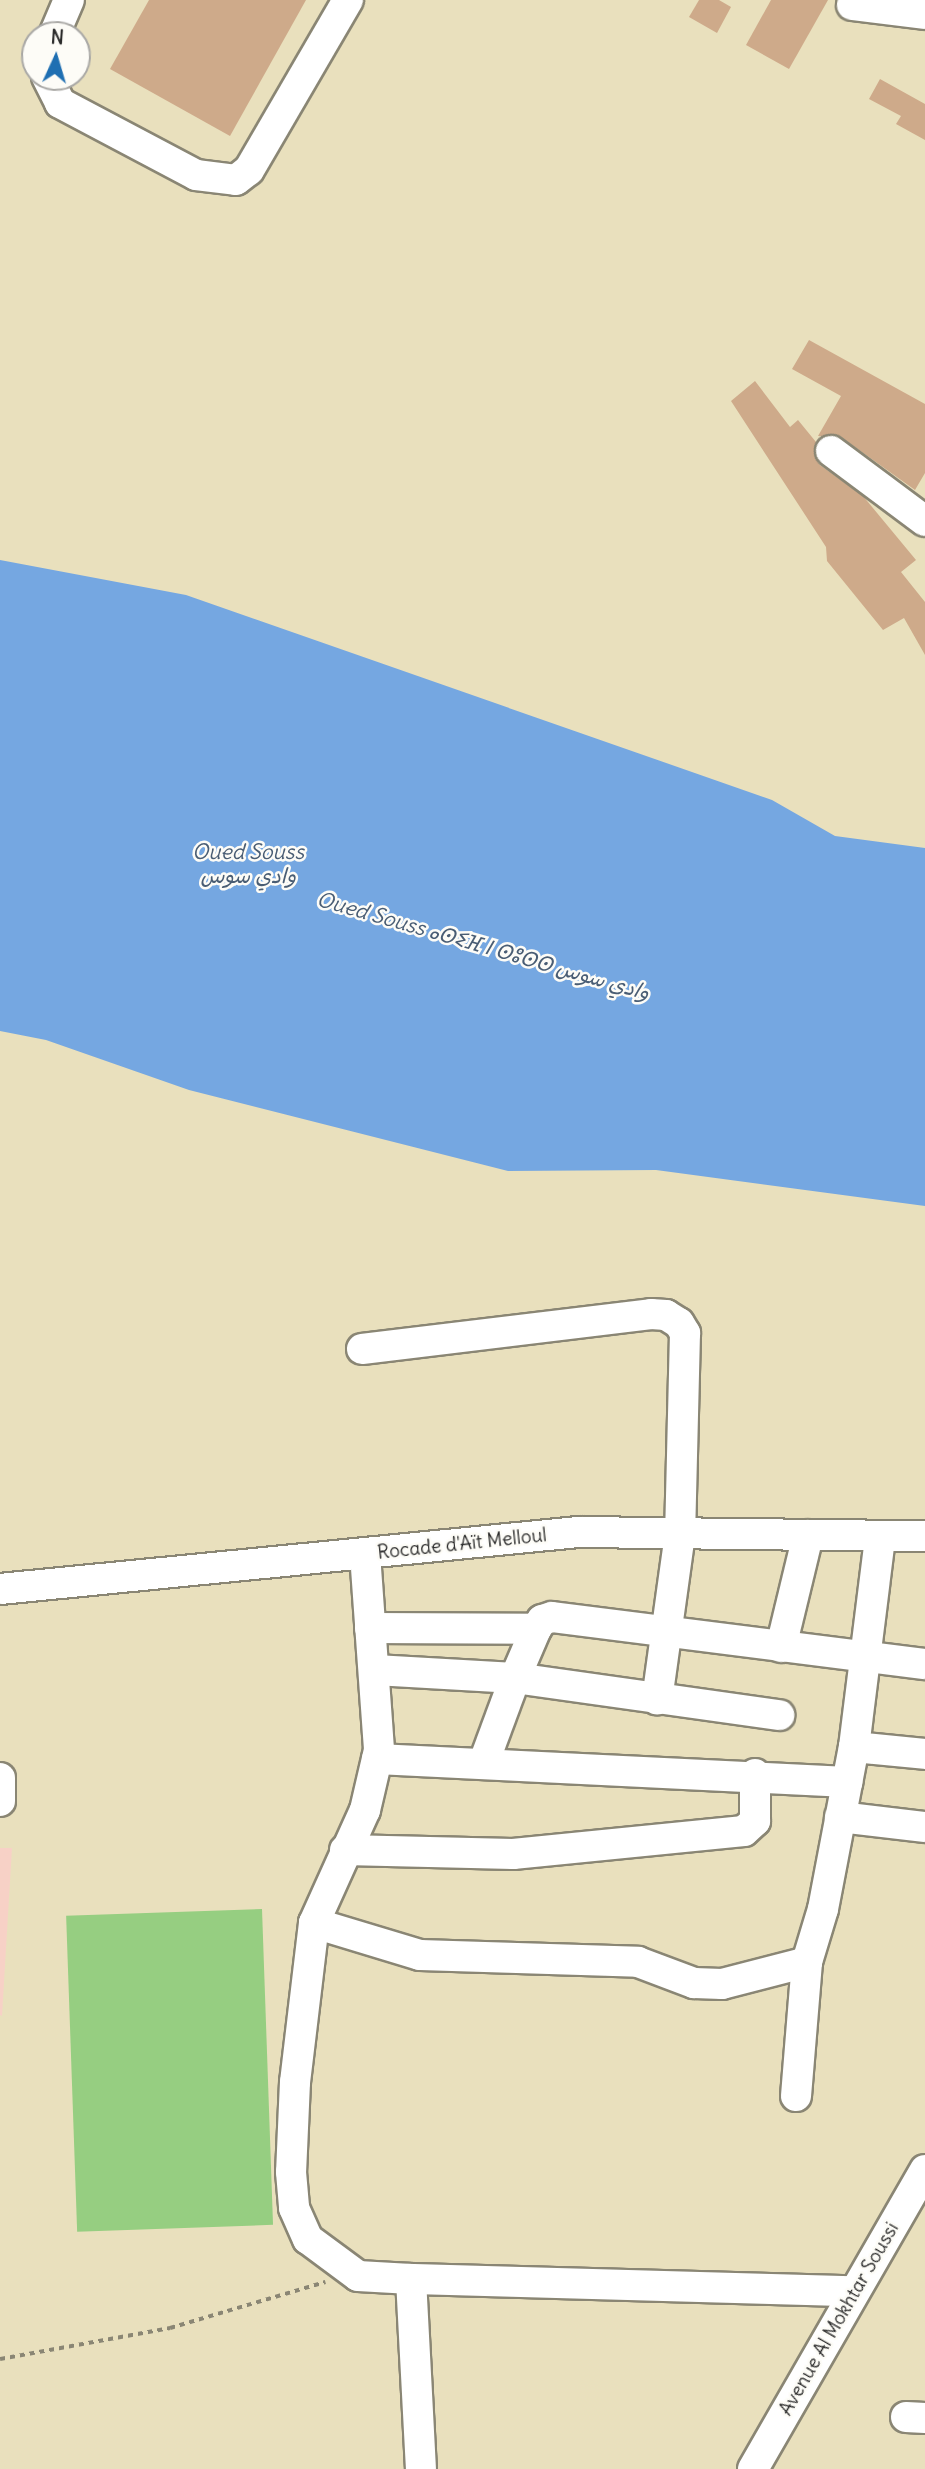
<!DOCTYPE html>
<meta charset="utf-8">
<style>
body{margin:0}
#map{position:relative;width:925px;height:2469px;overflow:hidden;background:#e9e0bd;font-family:Delius,"Playpen Sans Arabic","Noto Sans Tifinagh",sans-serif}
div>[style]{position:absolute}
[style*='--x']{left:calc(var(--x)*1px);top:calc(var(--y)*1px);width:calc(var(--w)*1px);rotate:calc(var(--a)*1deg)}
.built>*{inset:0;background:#f7d1c6}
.green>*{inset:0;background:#96ce81;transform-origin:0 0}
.water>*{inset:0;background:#75a7e1}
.building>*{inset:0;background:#ceaa8a}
.path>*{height:3.5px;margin-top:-1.75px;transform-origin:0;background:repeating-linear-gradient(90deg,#8a8674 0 5px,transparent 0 10px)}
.roads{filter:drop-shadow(2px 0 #8a8674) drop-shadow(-2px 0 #8a8674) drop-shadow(0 2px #8a8674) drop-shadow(0 -2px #8a8674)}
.minor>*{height:30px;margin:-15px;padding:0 15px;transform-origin:15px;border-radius:15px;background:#fff}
span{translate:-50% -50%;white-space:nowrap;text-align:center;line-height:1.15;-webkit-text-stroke:5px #fdfcf7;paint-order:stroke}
.street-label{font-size:19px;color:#2b2b2b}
.water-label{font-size:21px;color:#495d74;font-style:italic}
.north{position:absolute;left:21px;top:21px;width:70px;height:70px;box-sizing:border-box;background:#fdfcf7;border:2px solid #a9a8a5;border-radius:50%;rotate:4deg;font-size:19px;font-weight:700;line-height:28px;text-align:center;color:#2b2b2b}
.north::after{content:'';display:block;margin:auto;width:24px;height:32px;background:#1f6fb2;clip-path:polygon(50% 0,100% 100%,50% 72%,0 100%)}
</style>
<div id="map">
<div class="built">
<i style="clip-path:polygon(0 1848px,12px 1848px,2px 2016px,0 2015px)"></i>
</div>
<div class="green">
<i style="left:262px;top:1909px;width:316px;height:196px;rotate:88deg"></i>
</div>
<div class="water">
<i style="clip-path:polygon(0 560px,186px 595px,772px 800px,835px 836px,925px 848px,925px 1206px,656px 1170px,508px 1171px,189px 1090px,46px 1040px,0 1031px)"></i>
</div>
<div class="building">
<i style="clip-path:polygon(149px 0,306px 0,230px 136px,110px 69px)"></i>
<i style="clip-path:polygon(699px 0,719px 0,731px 7px,717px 33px,689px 17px)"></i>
<i style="clip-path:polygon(771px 0,828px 0,789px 69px,746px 45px)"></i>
<i style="clip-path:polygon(880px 79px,925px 104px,925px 140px,896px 124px,901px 116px,869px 99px)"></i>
<i style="clip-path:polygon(809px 340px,925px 404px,925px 473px,915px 490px,841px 437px,818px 436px,841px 396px,792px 369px)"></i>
<i style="clip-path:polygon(755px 381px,790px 427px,798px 420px,816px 442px,815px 457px,820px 465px,863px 496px,916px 560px,901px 572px,925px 602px,925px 655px,904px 618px,883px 630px,827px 561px,826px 547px,731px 401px)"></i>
</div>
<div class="path">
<i style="--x:0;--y:2359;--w:173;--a:-10.3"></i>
<i style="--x:170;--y:2328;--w:162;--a:-16.5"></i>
</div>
<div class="roads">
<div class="minor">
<i style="--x:852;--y:5;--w:74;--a:7"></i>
<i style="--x:54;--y:35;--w:38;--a:-67"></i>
<i style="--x:47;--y:77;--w:29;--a:63"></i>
<i style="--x:60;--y:103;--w:154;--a:27.9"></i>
<i style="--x:196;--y:175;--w:40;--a:7.1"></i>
<i style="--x:236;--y:180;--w:16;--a:-38"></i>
<i style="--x:249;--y:170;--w:197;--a:-59.8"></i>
<i style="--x:831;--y:451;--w:117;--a:36.7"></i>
<i style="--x:362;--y:1349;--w:291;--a:-6.9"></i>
<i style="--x:651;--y:1314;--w:15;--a:4"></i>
<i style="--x:666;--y:1315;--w:15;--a:32"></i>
<i style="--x:679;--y:1323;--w:12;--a:59"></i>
<i style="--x:685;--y:1333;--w:201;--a:91.4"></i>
<i style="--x:680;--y:1534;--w:167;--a:97.9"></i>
<i style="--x:365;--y:1554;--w:196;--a:85.9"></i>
<i style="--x:379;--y:1750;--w:62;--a:103.1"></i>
<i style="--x:365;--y:1810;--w:124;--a:114.3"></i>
<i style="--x:314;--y:1923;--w:160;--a:96.8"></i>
<i style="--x:295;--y:2082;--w:90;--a:92.5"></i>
<i style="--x:291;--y:2172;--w:36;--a:85"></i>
<i style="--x:294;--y:2208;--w:34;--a:66"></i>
<i style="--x:308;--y:2239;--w:62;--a:36.5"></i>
<i style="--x:358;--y:2276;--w:53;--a:3.2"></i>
<i style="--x:411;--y:2279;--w:190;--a:87"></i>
<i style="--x:0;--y:1589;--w:581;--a:-5.63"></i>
<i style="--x:578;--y:1532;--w:347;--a:0.7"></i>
<i style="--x:370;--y:1628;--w:166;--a:0.3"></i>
<i style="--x:781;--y:1647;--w:115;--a:-76.4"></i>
<i style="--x:375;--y:1670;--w:140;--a:3.3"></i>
<i style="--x:515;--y:1678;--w:53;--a:-66.8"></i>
<i style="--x:536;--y:1629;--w:11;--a:-56"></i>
<i style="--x:542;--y:1620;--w:10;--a:-17"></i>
<i style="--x:552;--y:1617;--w:376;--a:7.2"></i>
<i style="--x:854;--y:1747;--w:71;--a:5.6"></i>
<i style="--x:377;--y:1759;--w:471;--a:2.8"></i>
<i style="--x:484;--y:1762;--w:90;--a:-69.7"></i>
<i style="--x:515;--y:1678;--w:267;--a:8"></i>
<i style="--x:0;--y:1778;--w:23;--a:90"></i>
<i style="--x:840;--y:1817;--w:86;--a:6.7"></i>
<i style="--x:345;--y:1850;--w:168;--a:1.4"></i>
<i style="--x:513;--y:1854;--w:232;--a:-5.7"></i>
<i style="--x:744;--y:1831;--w:15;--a:-42"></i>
<i style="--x:755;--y:1821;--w:47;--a:-90"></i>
<i style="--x:314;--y:1923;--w:111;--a:16.8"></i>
<i style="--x:420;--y:1955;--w:218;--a:1.8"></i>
<i style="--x:638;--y:1962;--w:60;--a:20.6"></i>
<i style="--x:694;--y:1983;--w:28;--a:2"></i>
<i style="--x:722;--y:1984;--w:88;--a:-14.5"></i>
<i style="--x:796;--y:2096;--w:134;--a:-85.3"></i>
<i style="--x:807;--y:1962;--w:55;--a:-73.2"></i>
<i style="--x:823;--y:1909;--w:165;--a:-79.2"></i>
<i style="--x:854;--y:1747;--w:212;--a:-82.9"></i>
<i style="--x:411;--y:2279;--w:443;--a:1.6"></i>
<i style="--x:906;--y:2417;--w:19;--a:3"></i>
<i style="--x:753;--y:2469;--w:345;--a:-60.1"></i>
</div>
</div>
<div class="street-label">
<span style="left:462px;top:1544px;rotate:-6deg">Rocade d'Aït Melloul</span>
<span style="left:839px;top:2319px;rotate:-60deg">Avenue Al Mokhtar Soussi</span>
</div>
<div class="water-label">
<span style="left:248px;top:864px">Oued Souss<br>وادي سوس</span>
<span style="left:483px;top:946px;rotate:16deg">Oued Souss ⴰⵙⵉⴼ ⵏ ⵙⵓⵙⵙ وادي سوس</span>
</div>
<div class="north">N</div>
</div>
